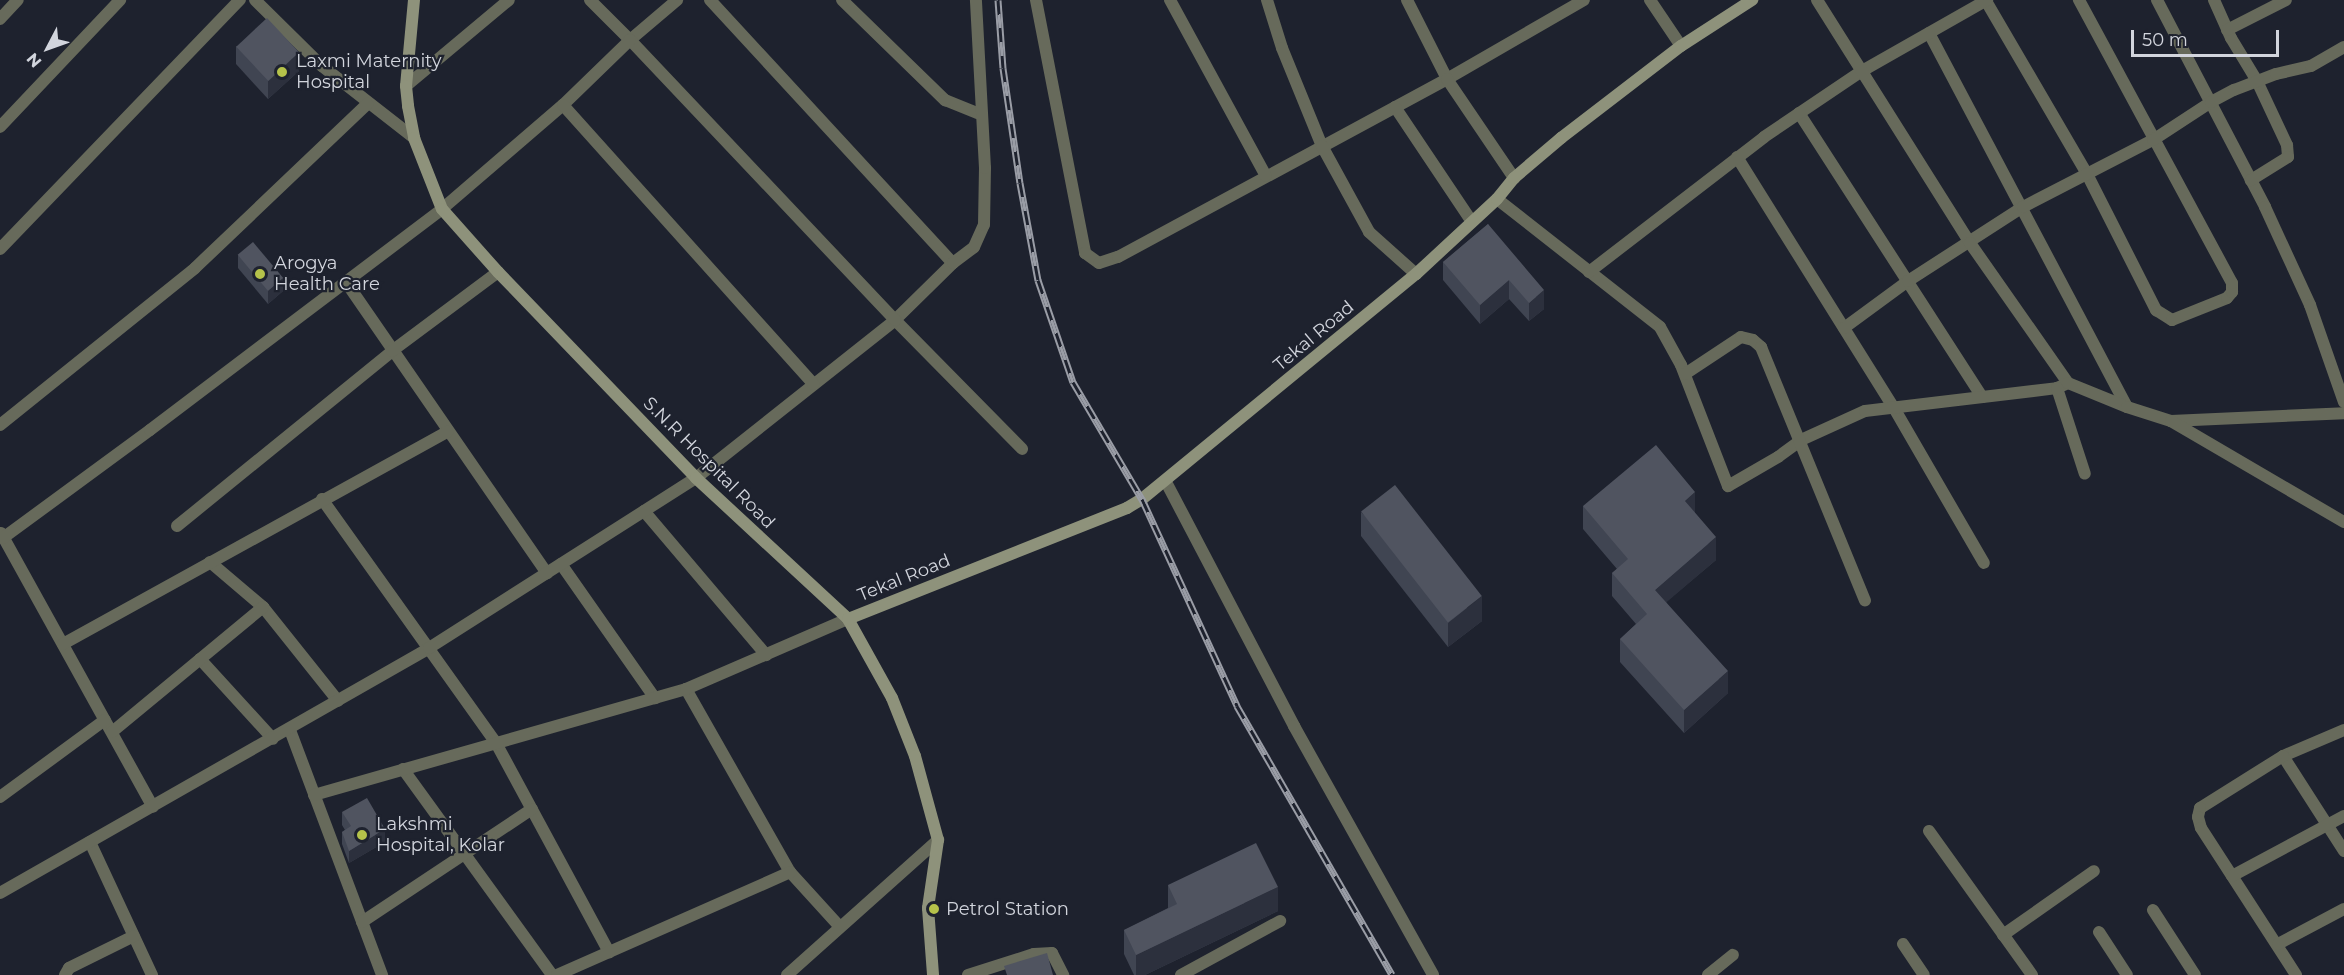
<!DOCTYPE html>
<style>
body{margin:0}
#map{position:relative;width:2344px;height:975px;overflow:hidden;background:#1e222e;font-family:Montserrat,sans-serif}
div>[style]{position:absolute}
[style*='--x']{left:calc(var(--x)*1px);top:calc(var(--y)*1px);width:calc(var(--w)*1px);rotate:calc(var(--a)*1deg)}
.minor>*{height:12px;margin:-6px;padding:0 6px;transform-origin:6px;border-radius:6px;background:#676a5b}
.tertiary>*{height:12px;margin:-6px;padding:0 6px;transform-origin:6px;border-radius:6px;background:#676a5b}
.secondary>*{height:12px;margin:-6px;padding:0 6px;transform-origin:6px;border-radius:6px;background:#8e927b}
.rail>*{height:7px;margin-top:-3.5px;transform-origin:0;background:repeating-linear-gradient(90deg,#1e222e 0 14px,#9a9da6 0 28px);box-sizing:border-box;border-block:2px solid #9a9da6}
.wall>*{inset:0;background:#404552}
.shaded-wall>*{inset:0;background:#2c303d}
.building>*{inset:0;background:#505460;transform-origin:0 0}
.dots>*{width:16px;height:16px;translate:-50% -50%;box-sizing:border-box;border:3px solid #1e222e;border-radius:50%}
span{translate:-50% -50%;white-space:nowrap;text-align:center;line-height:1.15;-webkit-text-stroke:4.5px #1e222e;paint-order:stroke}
.poi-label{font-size:18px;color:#d2d5dd}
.left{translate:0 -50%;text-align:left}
.street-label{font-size:18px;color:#d2d5dd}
.north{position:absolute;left:18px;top:18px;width:60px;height:60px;-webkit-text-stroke:4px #1e222e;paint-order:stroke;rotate:229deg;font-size:16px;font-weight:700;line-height:24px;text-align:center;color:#d2d5dd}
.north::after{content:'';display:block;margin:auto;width:21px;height:27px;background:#d2d5dd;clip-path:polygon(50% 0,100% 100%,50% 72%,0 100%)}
.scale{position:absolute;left:2131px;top:30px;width:148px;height:27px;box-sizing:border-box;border:3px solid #d2d5dd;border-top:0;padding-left:8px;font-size:18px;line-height:21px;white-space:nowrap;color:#d2d5dd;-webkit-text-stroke:4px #1e222e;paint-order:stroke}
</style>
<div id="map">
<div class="minor">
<i style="--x:255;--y:0;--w:94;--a:44.6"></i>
<i style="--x:322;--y:66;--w:117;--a:38"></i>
<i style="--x:590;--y:0;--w:57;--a:45"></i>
<i style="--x:630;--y:40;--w:62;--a:-40.4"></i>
<i style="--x:710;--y:0;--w:358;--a:47.3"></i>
<i style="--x:953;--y:263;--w:81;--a:135.5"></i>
<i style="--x:895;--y:320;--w:181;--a:45.4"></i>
<i style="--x:842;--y:0;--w:144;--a:44.2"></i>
<i style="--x:945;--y:100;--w:38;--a:22"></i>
<i style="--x:1036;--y:0;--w:258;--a:79"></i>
<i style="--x:1085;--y:253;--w:17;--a:36"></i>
<i style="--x:1099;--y:263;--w:20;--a:-18"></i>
<i style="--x:1118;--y:257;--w:374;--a:-28.4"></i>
<i style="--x:1447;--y:79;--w:158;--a:-30"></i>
<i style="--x:1170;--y:0;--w:200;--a:61.4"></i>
<i style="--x:1267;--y:0;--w:50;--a:72.6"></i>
<i style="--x:1282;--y:48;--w:106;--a:67.8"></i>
<i style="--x:1322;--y:146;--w:98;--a:61.3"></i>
<i style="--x:1369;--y:232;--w:63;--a:41.8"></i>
<i style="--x:1407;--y:0;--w:89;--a:63.1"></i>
<i style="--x:1447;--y:79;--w:120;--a:55.9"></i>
<i style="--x:1650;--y:0;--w:55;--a:56"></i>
<i style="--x:2157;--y:0;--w:233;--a:62.4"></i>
<i style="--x:2265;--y:207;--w:108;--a:65.3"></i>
<i style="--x:2310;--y:305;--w:103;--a:70.7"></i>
<i style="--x:2214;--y:0;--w:42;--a:65.9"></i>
<i style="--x:2231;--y:38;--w:50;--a:58.8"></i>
<i style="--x:2257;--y:81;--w:71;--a:64.9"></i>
<i style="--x:2287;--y:145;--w:12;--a:85"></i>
<i style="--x:2288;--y:157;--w:44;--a:148.1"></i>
<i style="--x:1986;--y:1;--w:200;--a:59.7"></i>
<i style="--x:2087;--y:174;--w:153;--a:63.1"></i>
<i style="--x:2156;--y:310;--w:19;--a:32"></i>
<i style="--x:2172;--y:320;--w:59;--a:-21.8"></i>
<i style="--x:2227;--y:298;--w:8;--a:-50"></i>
<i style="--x:2232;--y:292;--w:9;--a:-90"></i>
<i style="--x:2232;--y:283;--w:322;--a:-118.4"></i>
<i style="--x:0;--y:19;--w:26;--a:-47"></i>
<i style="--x:2227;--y:30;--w:66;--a:-27"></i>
<i style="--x:1929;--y:33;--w:423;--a:62.1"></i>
<i style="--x:406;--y:86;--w:134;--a:-39.9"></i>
<i style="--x:1395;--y:107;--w:138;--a:56.2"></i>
<i style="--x:1799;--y:113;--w:338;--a:57.2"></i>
<i style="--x:0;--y:127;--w:175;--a:-46.6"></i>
<i style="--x:1737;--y:157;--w:296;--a:58"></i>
<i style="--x:1894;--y:408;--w:179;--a:59.9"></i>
<i style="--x:1497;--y:199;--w:207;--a:38.1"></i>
<i style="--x:1660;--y:327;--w:43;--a:61.1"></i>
<i style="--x:1681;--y:365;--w:130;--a:68.8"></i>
<i style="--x:1728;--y:486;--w:58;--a:-30.1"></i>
<i style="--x:1778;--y:457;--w:29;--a:-36"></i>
<i style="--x:1801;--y:440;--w:70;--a:-24.4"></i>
<i style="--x:1865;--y:411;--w:193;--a:-6.8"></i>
<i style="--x:2057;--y:388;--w:12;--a:-24"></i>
<i style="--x:0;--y:249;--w:346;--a:-46.1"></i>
<i style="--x:953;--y:263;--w:26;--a:-37"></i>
<i style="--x:974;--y:247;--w:24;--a:-66"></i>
<i style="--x:984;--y:225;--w:57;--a:-89"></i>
<i style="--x:985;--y:168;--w:168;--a:-93.1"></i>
<i style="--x:1589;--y:272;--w:221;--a:-37.6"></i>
<i style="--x:1764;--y:137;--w:118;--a:-34"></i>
<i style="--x:1862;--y:71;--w:144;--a:-29.6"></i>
<i style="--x:346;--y:282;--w:354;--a:55.4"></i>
<i style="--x:1844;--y:328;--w:79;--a:-36.3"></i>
<i style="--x:1908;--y:281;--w:137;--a:-32.8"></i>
<i style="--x:2023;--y:207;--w:146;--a:-27.3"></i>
<i style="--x:2153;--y:140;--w:69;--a:-33.2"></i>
<i style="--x:2211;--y:102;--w:26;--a:-28"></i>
<i style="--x:2234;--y:90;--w:45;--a:-20.9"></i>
<i style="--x:2276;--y:74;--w:36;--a:-13"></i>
<i style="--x:2311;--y:66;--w:38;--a:-30"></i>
<i style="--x:1685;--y:374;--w:67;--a:-33.5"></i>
<i style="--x:1741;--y:337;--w:12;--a:14"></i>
<i style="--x:1753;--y:340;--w:11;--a:41"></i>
<i style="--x:1761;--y:347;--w:274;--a:67.7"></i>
<i style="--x:2057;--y:388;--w:90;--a:72"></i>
<i style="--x:2171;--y:421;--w:173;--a:-2.6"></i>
<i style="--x:0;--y:425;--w:250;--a:-38.8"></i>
<i style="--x:195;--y:268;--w:238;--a:-43.6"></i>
<i style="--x:1166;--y:482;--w:276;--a:62.3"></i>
<i style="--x:1294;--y:726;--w:285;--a:60.8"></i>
<i style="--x:322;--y:499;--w:300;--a:54.5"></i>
<i style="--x:496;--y:743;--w:238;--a:61.6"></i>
<i style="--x:644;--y:511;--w:189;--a:49.7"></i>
<i style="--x:177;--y:526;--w:277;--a:-39.1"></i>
<i style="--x:392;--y:351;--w:132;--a:-36.7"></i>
<i style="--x:1;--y:533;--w:313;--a:61"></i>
<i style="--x:3;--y:538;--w:182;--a:-36.3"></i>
<i style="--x:150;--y:430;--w:366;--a:-37.1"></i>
<i style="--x:442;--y:209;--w:160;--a:-40.7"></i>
<i style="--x:210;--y:562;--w:70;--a:40.3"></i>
<i style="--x:263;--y:607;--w:120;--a:51.4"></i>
<i style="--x:561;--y:564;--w:164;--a:55"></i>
<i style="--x:63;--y:644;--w:439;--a:-28.9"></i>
<i style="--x:200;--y:659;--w:108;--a:47.6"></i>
<i style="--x:686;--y:689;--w:210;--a:60.4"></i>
<i style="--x:790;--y:872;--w:74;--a:47.7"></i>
<i style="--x:290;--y:730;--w:262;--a:69.4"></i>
<i style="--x:2344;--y:730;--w:66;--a:156.9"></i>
<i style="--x:2283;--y:756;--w:113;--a:57.3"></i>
<i style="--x:112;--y:732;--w:196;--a:-39.6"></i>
<i style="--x:2283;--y:756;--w:98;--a:147.9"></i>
<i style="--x:2200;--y:808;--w:9;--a:103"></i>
<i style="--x:2198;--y:817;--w:11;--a:75"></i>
<i style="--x:2201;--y:828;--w:175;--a:57.1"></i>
<i style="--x:403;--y:769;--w:254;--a:54.1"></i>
<i style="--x:314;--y:795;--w:387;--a:-15.9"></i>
<i style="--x:686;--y:689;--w:176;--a:-23.4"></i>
<i style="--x:0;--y:797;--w:130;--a:-36.3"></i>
<i style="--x:1929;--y:831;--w:177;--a:54.4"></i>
<i style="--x:90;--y:842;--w:147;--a:65"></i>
<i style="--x:2232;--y:876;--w:127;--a:-28.2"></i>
<i style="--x:0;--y:893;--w:494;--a:-29.7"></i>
<i style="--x:429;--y:648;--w:317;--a:-32.5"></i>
<i style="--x:696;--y:478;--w:254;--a:-38.4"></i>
<i style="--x:895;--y:320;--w:386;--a:-133.4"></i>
<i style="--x:630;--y:40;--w:93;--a:135.9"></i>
<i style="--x:563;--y:105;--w:375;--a:48.1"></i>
<i style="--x:2153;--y:910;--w:77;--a:57.1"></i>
<i style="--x:362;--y:922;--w:204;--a:-33.6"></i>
<i style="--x:2099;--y:932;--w:51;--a:56.9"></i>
<i style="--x:2003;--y:935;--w:111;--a:-35.1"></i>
<i style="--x:1903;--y:944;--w:37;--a:56"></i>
<i style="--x:2278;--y:944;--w:75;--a:-27.9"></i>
<i style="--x:65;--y:975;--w:8;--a:-60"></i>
<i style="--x:69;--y:968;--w:72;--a:-26.2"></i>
<i style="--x:557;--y:975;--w:255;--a:-23.8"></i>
<i style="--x:787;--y:975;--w:203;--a:-41.8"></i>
<i style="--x:968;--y:975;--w:69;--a:-17.7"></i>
<i style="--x:1034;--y:954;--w:18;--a:-3"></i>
<i style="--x:1052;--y:953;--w:25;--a:63"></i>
<i style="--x:1181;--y:975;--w:113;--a:-28.6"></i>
<i style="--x:1708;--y:975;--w:32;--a:-39"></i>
</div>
<div class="tertiary">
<i style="--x:1817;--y:0;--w:287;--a:57.8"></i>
<i style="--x:1970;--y:243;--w:171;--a:55"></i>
<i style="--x:2068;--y:383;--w:64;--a:22.1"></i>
<i style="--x:2127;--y:407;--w:46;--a:17.7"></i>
<i style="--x:2171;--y:421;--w:200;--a:30.3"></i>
</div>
<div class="secondary">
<i style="--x:414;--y:0;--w:86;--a:95.3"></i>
<i style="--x:406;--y:86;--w:20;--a:84"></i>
<i style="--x:408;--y:106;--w:33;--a:79"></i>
<i style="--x:414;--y:138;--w:76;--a:68.5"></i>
<i style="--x:442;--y:209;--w:84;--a:48.4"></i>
<i style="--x:498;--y:272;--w:286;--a:46.1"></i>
<i style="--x:696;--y:478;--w:207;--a:42.8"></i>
<i style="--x:848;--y:619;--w:90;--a:60.9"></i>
<i style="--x:892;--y:698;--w:62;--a:68.4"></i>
<i style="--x:915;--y:756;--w:87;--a:74.7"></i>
<i style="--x:938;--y:840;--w:69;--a:98.4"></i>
<i style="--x:928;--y:908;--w:67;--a:85.7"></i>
<i style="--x:848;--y:619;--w:300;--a:-21.7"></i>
<i style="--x:1127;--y:508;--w:17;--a:-31"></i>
<i style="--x:1142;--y:499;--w:355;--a:-39.4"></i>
<i style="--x:1416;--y:274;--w:110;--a:-42.8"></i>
<i style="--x:1497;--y:199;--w:27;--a:-51"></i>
<i style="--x:1514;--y:178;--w:62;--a:-40.4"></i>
<i style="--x:1561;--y:138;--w:151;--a:-37.5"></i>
<i style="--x:1681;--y:46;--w:85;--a:-32.9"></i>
</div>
<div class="rail">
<i style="--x:998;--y:0;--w:68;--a:85.8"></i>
<i style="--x:1003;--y:68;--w:116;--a:81.6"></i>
<i style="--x:1020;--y:183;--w:99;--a:79.5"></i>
<i style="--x:1038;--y:280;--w:108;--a:71.1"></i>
<i style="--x:1073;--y:382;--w:136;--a:59.5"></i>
<i style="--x:1142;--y:499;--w:228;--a:65.3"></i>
<i style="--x:1237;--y:706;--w:310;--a:60"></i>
</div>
<div class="wall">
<i style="clip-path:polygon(236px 46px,299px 71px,268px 99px,236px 64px)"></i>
<i style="clip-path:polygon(1488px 224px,1544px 309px,1529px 321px,1509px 299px,1480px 324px,1443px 280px,1443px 262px)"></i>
<i style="clip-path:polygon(238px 255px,283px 291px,268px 304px,238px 268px)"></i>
<i style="clip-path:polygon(1583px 506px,1695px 514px,1716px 560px,1666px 602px,1728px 693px,1684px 733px,1620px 662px,1620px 639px,1636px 624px,1612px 596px,1612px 573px,1617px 569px,1583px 529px)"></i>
<i style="clip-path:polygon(1361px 512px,1482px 621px,1448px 647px,1361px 536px)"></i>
<i style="clip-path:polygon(342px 812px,385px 842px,349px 863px,342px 844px,342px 832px,345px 830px,342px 825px)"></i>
<i style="clip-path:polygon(1168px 885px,1278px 911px,1145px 975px,1134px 975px,1124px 954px,1124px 930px,1168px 908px)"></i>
</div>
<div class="shaded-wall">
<i style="clip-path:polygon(299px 52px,299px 71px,268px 99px,268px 80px)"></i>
<i style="clip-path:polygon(283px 278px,283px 291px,268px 304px,268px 291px)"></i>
<i style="clip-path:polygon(1509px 280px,1509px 299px,1480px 324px,1480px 305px)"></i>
<i style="clip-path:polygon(1544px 290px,1544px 309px,1529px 321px,1529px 303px)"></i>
<i style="clip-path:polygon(1695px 492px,1695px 515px,1685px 501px)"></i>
<i style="clip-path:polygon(1716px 537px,1716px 560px,1655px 612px,1655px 590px)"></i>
<i style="clip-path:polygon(1482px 596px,1482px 621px,1448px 647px,1448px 623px)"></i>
<i style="clip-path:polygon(1728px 671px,1728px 693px,1684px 733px,1684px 710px)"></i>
<i style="clip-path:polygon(385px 829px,385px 842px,349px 863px,349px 851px)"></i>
<i style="clip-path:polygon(1278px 887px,1278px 911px,1145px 975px,1136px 975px,1136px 955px)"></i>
</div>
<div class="building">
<i style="left:267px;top:18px;width:47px;height:42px;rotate:47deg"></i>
<i style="clip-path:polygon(1488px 224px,1544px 290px,1529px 303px,1509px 280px,1480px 305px,1443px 262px)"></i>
<i style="left:253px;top:242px;width:47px;height:20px;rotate:50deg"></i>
<i style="clip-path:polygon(1656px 445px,1695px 492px,1685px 501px,1716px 537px,1655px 590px,1728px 671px,1684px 710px,1620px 639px,1647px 614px,1612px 573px,1628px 559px,1583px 506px)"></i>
<i style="left:1395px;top:485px;width:141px;height:43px;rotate:52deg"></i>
<i style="clip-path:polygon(367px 798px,385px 829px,349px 851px,342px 832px,351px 826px,342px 812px)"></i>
<i style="clip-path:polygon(1256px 843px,1278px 887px,1136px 955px,1124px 930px,1177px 904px,1168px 885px)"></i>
<i style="clip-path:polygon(1047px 953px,1053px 975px,1007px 975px,1004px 966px)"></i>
</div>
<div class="dots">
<i style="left:282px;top:72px;background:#b5c24a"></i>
<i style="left:260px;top:274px;background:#b5c24a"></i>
<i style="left:362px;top:835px;background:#b5c24a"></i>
<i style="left:934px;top:909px;background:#b5c24a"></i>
</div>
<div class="poi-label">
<span class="left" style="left:296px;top:72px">Laxmi Maternity<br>Hospital</span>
<span class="left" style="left:274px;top:274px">Arogya<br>Health Care</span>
<span class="left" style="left:376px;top:835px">Lakshmi<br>Hospital, Kolar</span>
<span class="left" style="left:946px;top:909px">Petrol Station</span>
</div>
<div class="street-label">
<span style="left:1314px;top:336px;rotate:-40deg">Tekal Road</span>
<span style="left:709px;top:463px;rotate:45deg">S.N.R Hospital Road</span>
<span style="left:904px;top:578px;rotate:-22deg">Tekal Road</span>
</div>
<div class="north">N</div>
<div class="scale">50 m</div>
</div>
